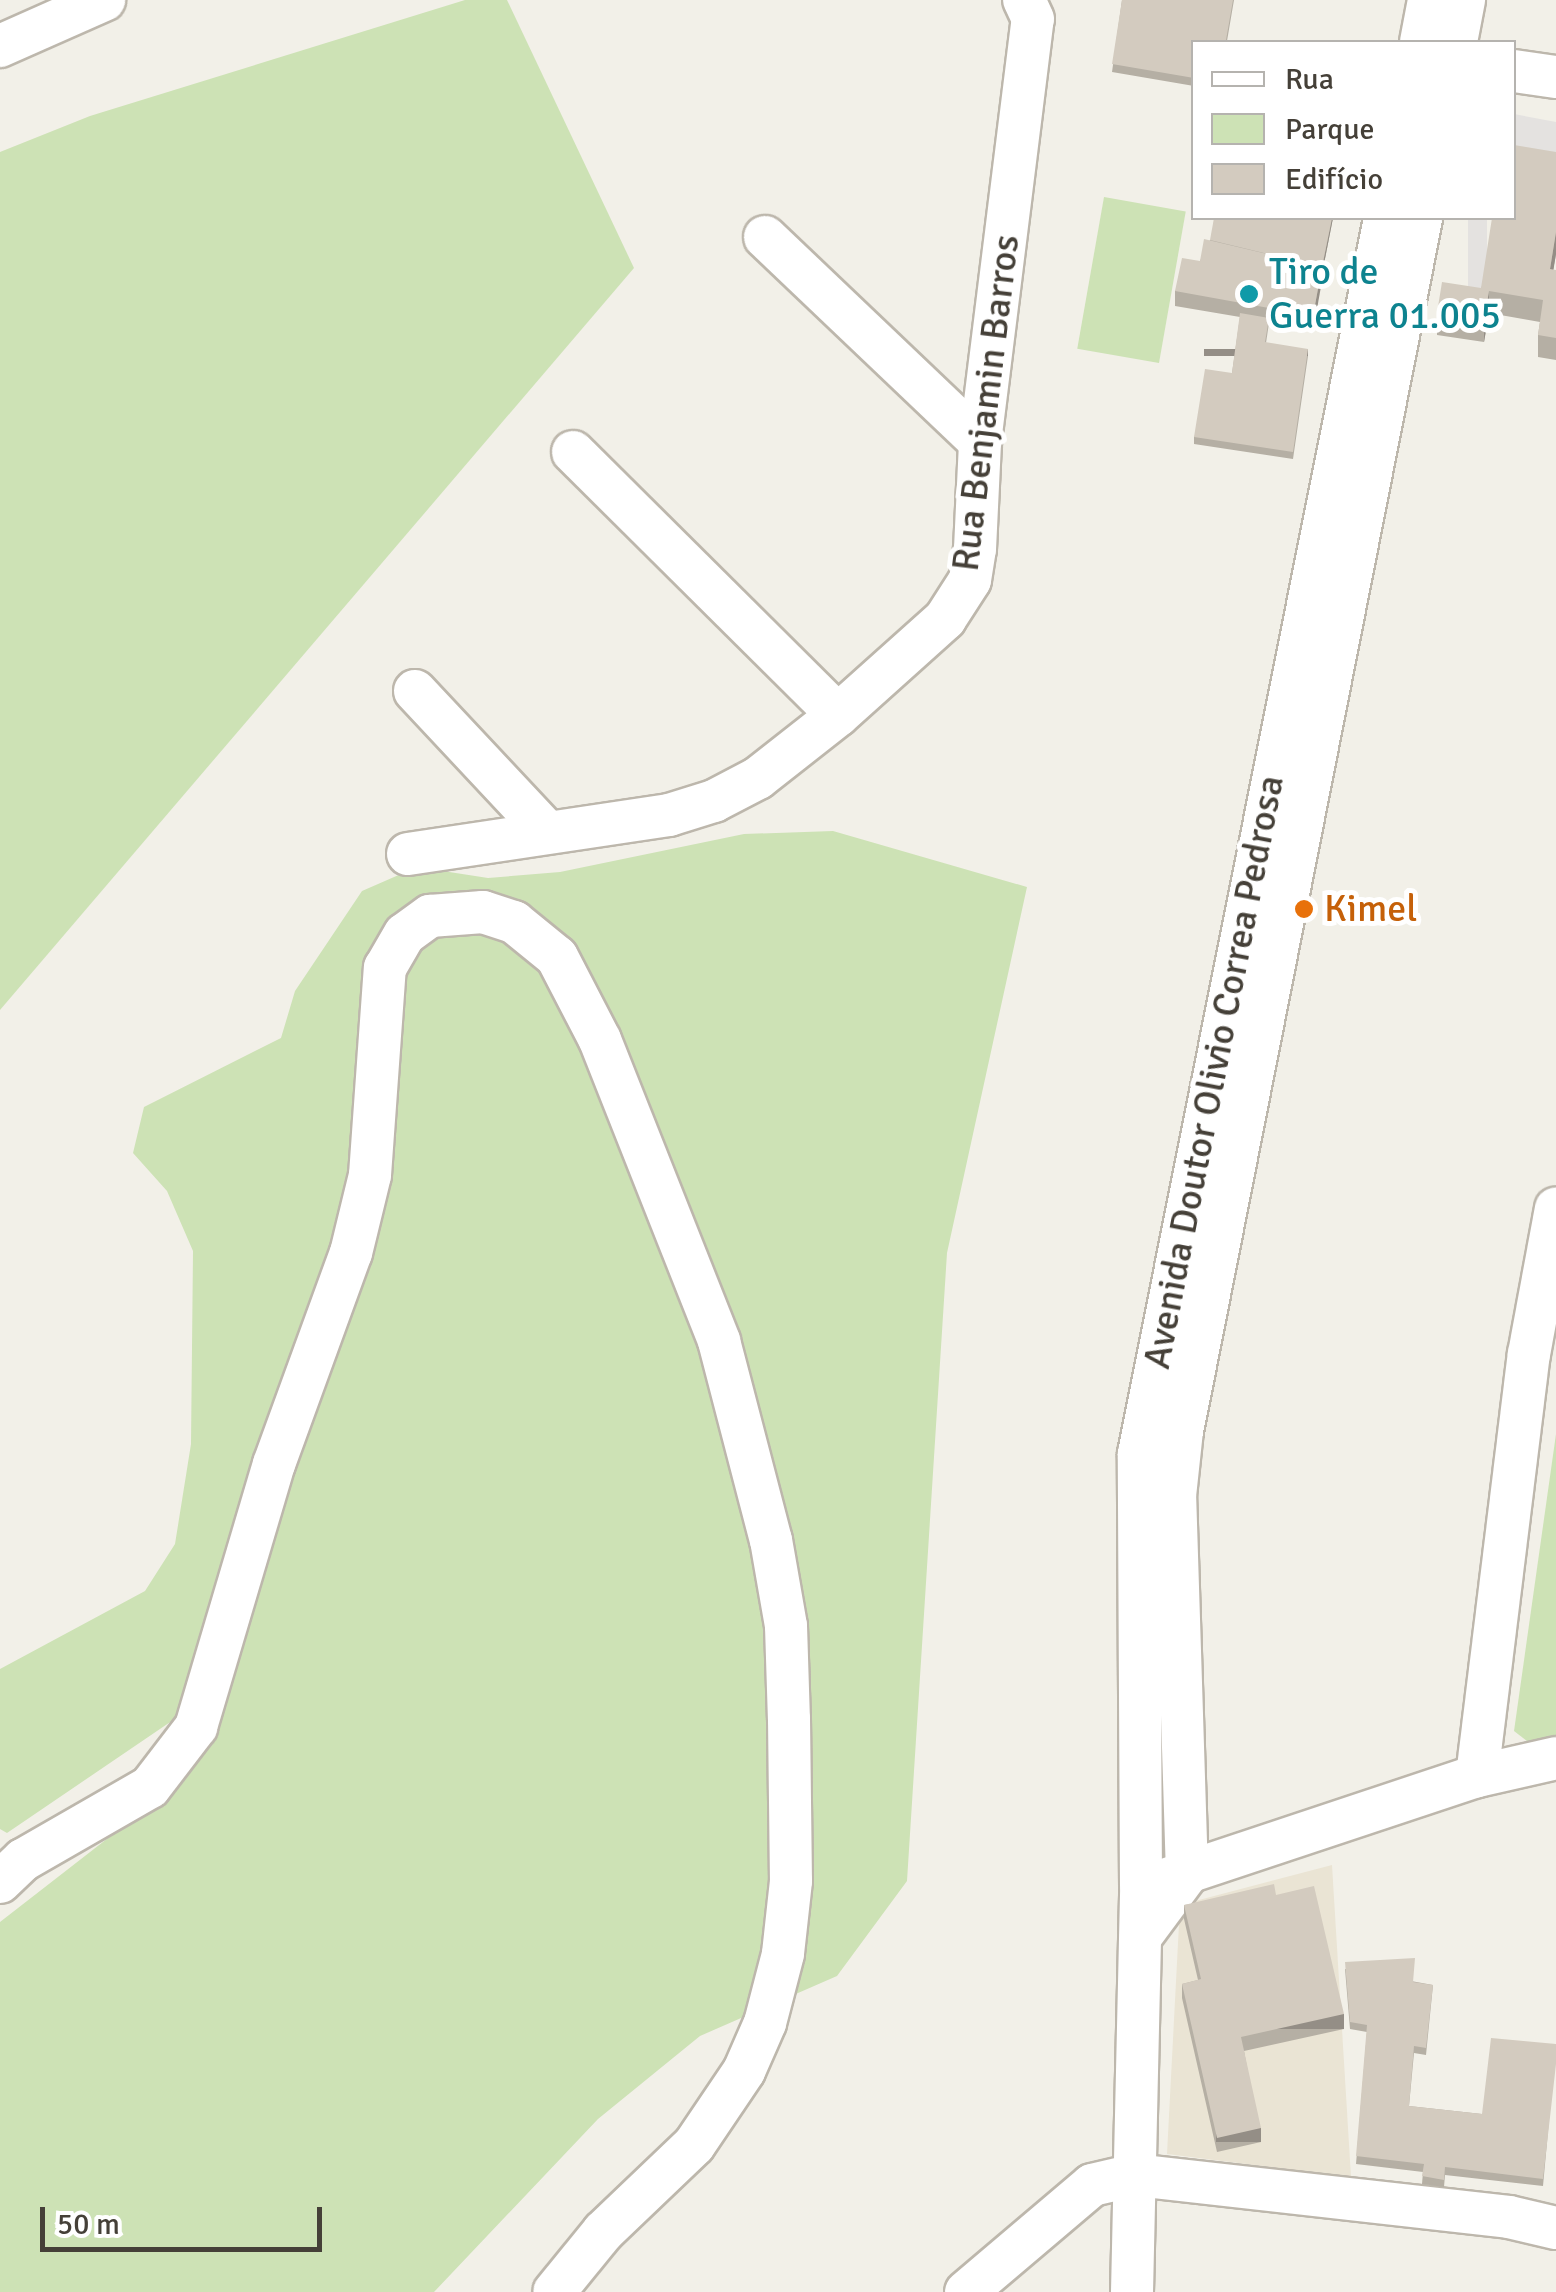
<!DOCTYPE html>
<meta charset="utf-8">
<style>
body{margin:0}
#map{position:relative;width:1556px;height:2292px;overflow:hidden;background:#f2f0e8;font-family:Signika,sans-serif}
div>[style]{position:absolute}
[style*='--x']{left:calc(var(--x)*1px);top:calc(var(--y)*1px);width:calc(var(--w)*1px);rotate:calc(var(--a)*1deg)}
.education>*{inset:0;background:#eae4d4}
.green>*{inset:0;background:#cde2b5;transform-origin:0 0}
.parking>*{inset:0;background:#e4e2e0;transform-origin:0 0}
.roads{filter:drop-shadow(2px 0 #bdb7ac) drop-shadow(-2px 0 #bdb7ac) drop-shadow(0 2px #bdb7ac) drop-shadow(0 -2px #bdb7ac)}
.street>*{height:42px;margin:-21px;padding:0 21px;transform-origin:21px;border-radius:21px;background:#fff}
.wall>*{inset:0;background:#b5afa4}
.shaded-wall>*{inset:0;background:#948e86;transform-origin:0 0}
.building>*{inset:0;background:#d3cbbf}
.dots>*{width:28px;height:28px;translate:-50% -50%;box-sizing:border-box;border:5px solid #fff;border-radius:50%}
span{translate:-50% -50%;white-space:nowrap;text-align:center;line-height:1.15;-webkit-text-stroke:10px #fff;paint-order:stroke}
.culture-label{font-size:38px;color:#0d838f}
.left{translate:0 -50%;text-align:left}
.street-label{font-size:38px;color:#454038}
.food-label{font-size:38px;color:#c56008}
.legend{position:absolute;left:1191px;top:40px;width:325px;height:180px;box-sizing:border-box;background:#fff;border:2px solid #b5b3af;margin:0;padding:12px 18px;list-style:none;font-size:30px;color:#454038}
.legend li{display:flex;align-items:center;gap:20px;height:50px}
.legend b{width:50px;border:2px solid #b5b3af}
.scale{position:absolute;left:40px;top:2207px;width:282px;height:45px;box-sizing:border-box;border:5px solid #454038;border-top:0;padding-left:12px;font-size:30px;line-height:35px;white-space:nowrap;color:#454038;-webkit-text-stroke:8px #fff;paint-order:stroke}
</style>
<div id="map">
<div class="education">
<i style="clip-path:polygon(1332px 1865px,1351px 2177px,1167px 2154px,1180px 1905px)"></i>
</div>
<div class="green">
<i style="clip-path:polygon(465px 0,507px 0,634px 268px,0 1010px,0 152px,90px 116px)"></i>
<i style="left:1104px;top:197px;width:83px;height:154px;rotate:10deg"></i>
<i style="clip-path:polygon(833px 831px,1027px 887px,947px 1253px,907px 1881px,837px 1976px,700px 2036px,598px 2119px,434px 2292px,0 2292px,0 1922px,148px 1807px,182px 1714px,7px 1833px,0 1829px,0 1669px,145px 1591px,175px 1544px,191px 1444px,193px 1251px,167px 1191px,133px 1153px,144px 1107px,281px 1038px,295px 991px,362px 891px,417px 867px,488px 878px,560px 872px,744px 834px)"></i>
<i style="clip-path:polygon(1556px 1434px,1556px 1739px,1531px 1744px,1514px 1731px)"></i>
</div>
<div class="parking">
<i style="clip-path:polygon(1514px 114px,1556px 122px,1556px 164px,1514px 157px)"></i>
<i style="left:1468px;top:218px;width:19px;height:83px"></i>
</div>
<div class="roads">
<div class="street">
<i style="--x:1421;--y:42;--w:43;--a:-79.2"></i>
<i style="--x:1456;--y:42;--w:43;--a:-79.2"></i>
<i style="--x:0;--y:46;--w:114;--a:-23.9"></i>
<i style="--x:1514;--y:71;--w:42;--a:8.1"></i>
<i style="--x:765;--y:237;--w:297;--a:43.6"></i>
<i style="--x:573;--y:452;--w:373;--a:44.8"></i>
<i style="--x:415;--y:691;--w:192;--a:46.9"></i>
<i style="--x:408;--y:854;--w:264;--a:-8.5"></i>
<i style="--x:669;--y:815;--w:47;--a:-17.3"></i>
<i style="--x:714;--y:801;--w:50;--a:-27.6"></i>
<i style="--x:758;--y:778;--w:102;--a:-38.2"></i>
<i style="--x:838;--y:715;--w:144;--a:-41.9"></i>
<i style="--x:945;--y:619;--w:46;--a:-57.3"></i>
<i style="--x:970;--y:580;--w:31;--a:-81"></i>
<i style="--x:975;--y:549;--w:107;--a:-87.3"></i>
<i style="--x:980;--y:442;--w:426;--a:-82.9"></i>
<i style="--x:1033;--y:19;--w:21;--a:-115"></i>
<i style="--x:1477;--y:1776;--w:425;--a:-83"></i>
<i style="--x:1529;--y:1354;--w:148;--a:-79.5"></i>
<i style="--x:1161;--y:1881;--w:333;--a:-18.4"></i>
<i style="--x:1477;--y:1776;--w:81;--a:-12.8"></i>
<i style="--x:0;--y:1882;--w:32;--a:-44"></i>
<i style="--x:23;--y:1860;--w:146;--a:-29.9"></i>
<i style="--x:150;--y:1787;--w:76;--a:-52.5"></i>
<i style="--x:196;--y:1727;--w:274;--a:-73.5"></i>
<i style="--x:274;--y:1464;--w:225;--a:-70"></i>
<i style="--x:351;--y:1253;--w:80;--a:-76.3"></i>
<i style="--x:370;--y:1175;--w:208;--a:-85.9"></i>
<i style="--x:385;--y:968;--w:39;--a:-60"></i>
<i style="--x:405;--y:934;--w:31;--a:-36"></i>
<i style="--x:430;--y:916;--w:53;--a:-4.3"></i>
<i style="--x:483;--y:912;--w:33;--a:18"></i>
<i style="--x:514;--y:922;--w:55;--a:39.1"></i>
<i style="--x:557;--y:957;--w:93;--a:62.6"></i>
<i style="--x:600;--y:1040;--w:324;--a:68.4"></i>
<i style="--x:719;--y:1341;--w:206;--a:75.4"></i>
<i style="--x:771;--y:1540;--w:87;--a:80.1"></i>
<i style="--x:786;--y:1626;--w:93;--a:88.2"></i>
<i style="--x:789;--y:1719;--w:162;--a:89.3"></i>
<i style="--x:791;--y:1881;--w:73;--a:96.3"></i>
<i style="--x:783;--y:1954;--w:71;--a:104.6"></i>
<i style="--x:765;--y:2023;--w:52;--a:113.6"></i>
<i style="--x:744;--y:2071;--w:89;--a:124"></i>
<i style="--x:694;--y:2145;--w:126;--a:136.3"></i>
<i style="--x:603;--y:2232;--w:77;--a:129.2"></i>
<i style="--x:1141;--y:1936;--w:77;--a:-53.4"></i>
<i style="--x:1187;--y:1874;--w:378;--a:-91.8"></i>
<i style="--x:1175;--y:1496;--w:65;--a:-83.9"></i>
<i style="--x:1182;--y:1431;--w:1236;--a:-78.85"></i>
<i style="--x:966;--y:2292;--w:165;--a:-40.3"></i>
<i style="--x:1092;--y:2185;--w:44;--a:-13.1"></i>
<i style="--x:1135;--y:2175;--w:376;--a:6.4"></i>
<i style="--x:1509;--y:2217;--w:48;--a:13.2"></i>
<i style="--x:1132;--y:2292;--w:407;--a:-88.7"></i>
<i style="--x:1141;--y:1885;--w:431;--a:-90.3"></i>
<i style="--x:1139;--y:1454;--w:1260;--a:-78.74"></i>
</div>
</div>
<div class="wall">
<i style="clip-path:polygon(1122px 0,1234px 0,1227px 41px,1194px 42px,1194px 86px,1112px 72px)"></i>
<i style="clip-path:polygon(1556px 152px,1556px 254px,1553px 270px,1556px 270px,1556px 360px,1538px 357px,1538px 335px,1540px 322px,1489px 313px,1484px 342px,1437px 335px,1437px 313px,1481px 288px)"></i>
<i style="clip-path:polygon(1333px 218px,1322px 274px,1313px 331px,1269px 323px,1266px 343px,1308px 356px,1293px 459px,1194px 444px,1194px 437px,1232px 373px,1240px 317px,1175px 306px,1175px 291px,1200px 261px,1210px 240px)"></i>
<i style="clip-path:polygon(1276px 1895px,1344px 2029px,1244px 2051px,1261px 2142px,1217px 2152px,1182px 1998px,1182px 1984px,1198px 1980px,1184px 1919px,1184px 1905px)"></i>
<i style="clip-path:polygon(1345px 1969px,1433px 1985px,1426px 2055px,1414px 2053px,1409px 2106px,1482px 2114px,1556px 2044px,1543px 2186px,1445px 2175px,1444px 2187px,1422px 2184px,1423px 2172px,1356px 2164px,1367px 2032px,1350px 2029px)"></i>
</div>
<div class="shaded-wall">
<i style="clip-path:polygon(1332px 218px,1333px 218px,1322px 274px,1322px 267px)"></i>
<i style="clip-path:polygon(1556px 232px,1556px 254px,1550px 291px,1550px 269px)"></i>
<i style="clip-path:polygon(1322px 267px,1322px 281px,1313px 331px,1313px 316px)"></i>
<i style="clip-path:polygon(1489px 291px,1489px 313px,1484px 342px,1484px 321px)"></i>
<i style="left:1308px;top:349px;width:7px;height:104px;rotate:90deg"></i>
<i style="left:1344px;top:2014px;width:15px;height:106px;rotate:90deg"></i>
<i style="left:1261px;top:2128px;width:14px;height:45px;rotate:90deg"></i>
</div>
<div class="building">
<i style="clip-path:polygon(1122px 0,1233px 0,1226px 40px,1239px 42px,1194px 42px,1194px 78px,1112px 64px)"></i>
<i style="clip-path:polygon(1514px 145px,1556px 152px,1556px 232px,1550px 269px,1556px 270px,1556px 338px,1538px 335px,1543px 300px,1489px 291px,1484px 321px,1437px 313px,1442px 282px,1481px 288px,1492px 218px,1514px 218px)"></i>
<i style="clip-path:polygon(1214px 218px,1332px 218px,1322px 267px,1210px 240px)"></i>
<i style="clip-path:polygon(1204px 239px,1322px 267px,1313px 316px,1175px 291px,1182px 258px,1200px 261px)"></i>
<i style="clip-path:polygon(1240px 313px,1269px 318px,1265px 342px,1308px 349px,1293px 452px,1194px 437px,1205px 369px,1232px 373px)"></i>
<i style="clip-path:polygon(1274px 1884px,1276px 1895px,1314px 1886px,1344px 2014px,1241px 2037px,1261px 2128px,1217px 2138px,1182px 1984px,1201px 1979px,1184px 1905px)"></i>
<i style="clip-path:polygon(1415px 1958px,1413px 1982px,1433px 1985px,1426px 2048px,1414px 2046px,1409px 2106px,1482px 2114px,1491px 2038px,1556px 2044px,1556px 2064px,1543px 2179px,1445px 2167px,1444px 2180px,1422px 2176px,1424px 2164px,1356px 2156px,1367px 2025px,1350px 2022px,1345px 1962px)"></i>
</div>
<div class="dots">
<i style="left:1249px;top:294px;background:#0f9aa8"></i>
<i style="left:1304px;top:909px;background:#e8710a"></i>
</div>
<div class="culture-label">
<span class="left" style="left:1269px;top:294px">Tiro de<br>Guerra 01.005</span>
</div>
<div class="street-label">
<span style="left:986px;top:403px;rotate:-83deg">Rua Benjamin Barros</span>
<span style="left:1214px;top:1072px;rotate:-79deg">Avenida Doutor Olivio Correa Pedrosa</span>
</div>
<div class="food-label">
<span class="left" style="left:1324px;top:909px">Kimel</span>
</div>
<ul class="legend">
<li><b style="height:12px;background:#fff"></b>Rua</li>
<li><b style="height:28px;background:#cde2b5"></b>Parque</li>
<li><b style="height:28px;background:#d3cbbf"></b>Edifício</li>
</ul>
<div class="scale">50 m</div>
</div>
